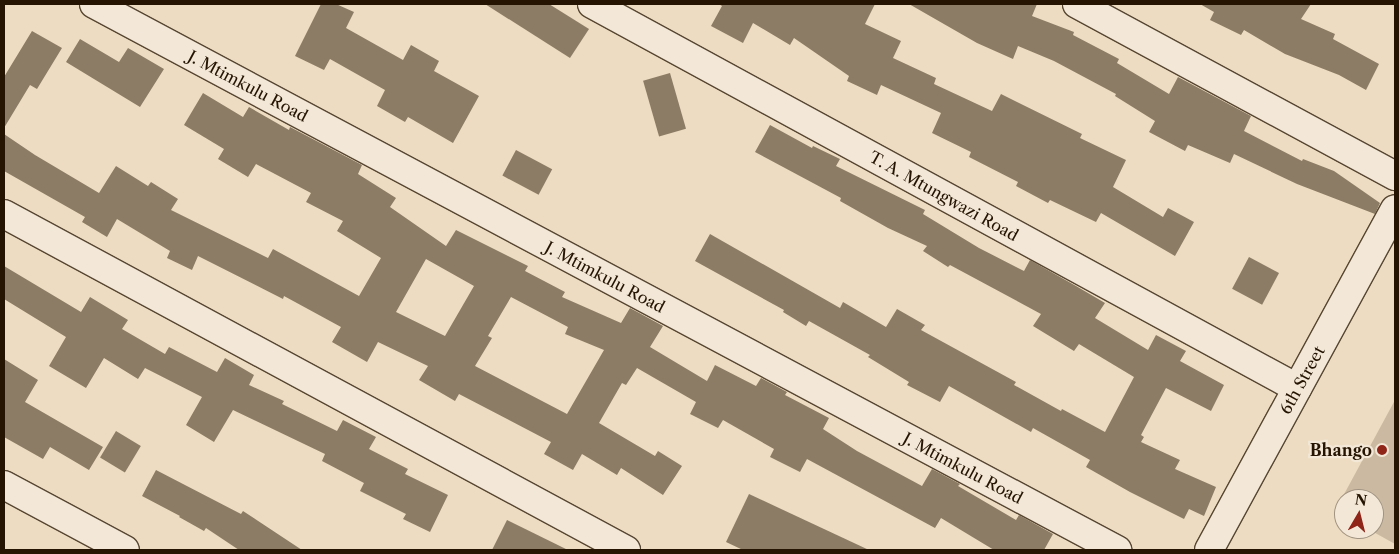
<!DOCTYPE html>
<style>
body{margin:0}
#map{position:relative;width:1399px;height:554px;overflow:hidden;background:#eddcc1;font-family:"Libre Caslon Text",serif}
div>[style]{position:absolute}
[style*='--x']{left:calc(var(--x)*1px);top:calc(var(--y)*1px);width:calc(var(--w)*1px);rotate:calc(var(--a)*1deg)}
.green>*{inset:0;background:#cbbaa1}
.building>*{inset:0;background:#8d7c65;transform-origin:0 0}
.roads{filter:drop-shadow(1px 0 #574632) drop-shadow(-1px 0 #574632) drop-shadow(0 1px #574632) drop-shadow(0 -1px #574632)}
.street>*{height:28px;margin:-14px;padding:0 14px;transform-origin:14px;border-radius:14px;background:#f3e8d7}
.dots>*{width:14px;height:14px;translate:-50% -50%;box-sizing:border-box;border:2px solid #f3e8d7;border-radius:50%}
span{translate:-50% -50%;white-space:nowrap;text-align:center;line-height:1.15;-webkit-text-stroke:4.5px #f3e8d7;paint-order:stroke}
.street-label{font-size:16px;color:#251402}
.poi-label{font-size:16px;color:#251402;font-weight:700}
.right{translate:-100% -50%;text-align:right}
.frame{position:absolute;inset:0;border:5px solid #251402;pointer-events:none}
.north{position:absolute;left:1334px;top:489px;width:50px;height:50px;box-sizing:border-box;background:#f3e8d7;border:1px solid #a19382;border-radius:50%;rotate:8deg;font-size:14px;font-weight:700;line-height:20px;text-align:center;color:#251402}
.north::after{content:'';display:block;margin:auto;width:18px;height:22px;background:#8f2418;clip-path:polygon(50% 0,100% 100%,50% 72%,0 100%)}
</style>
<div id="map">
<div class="green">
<i style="clip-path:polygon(1395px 400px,1395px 544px,1368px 529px,1374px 529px,1374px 499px,1344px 499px,1344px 516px,1335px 511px)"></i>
</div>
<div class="building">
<i style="clip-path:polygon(321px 4px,336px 4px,354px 12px,346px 28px,403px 60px,411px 45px,439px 61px,434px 71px,479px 96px,453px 143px,408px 117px,405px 122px,377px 106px,385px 90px,330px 59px,324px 70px,295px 56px)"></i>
<i style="clip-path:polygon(485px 4px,549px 4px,589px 29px,570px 58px)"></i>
<i style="clip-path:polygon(719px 4px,875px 4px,865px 24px,901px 41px,893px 58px,936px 78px,934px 84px,992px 111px,1001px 94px,1082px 134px,1080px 138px,1126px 160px,1113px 187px,1163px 217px,1168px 208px,1194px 222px,1175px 256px,1101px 213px,1096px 222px,1050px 200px,1048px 203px,1016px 186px,1018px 182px,969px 157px,971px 152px,932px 133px,941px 113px,881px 85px,877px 95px,847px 81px,849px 76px,794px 38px,790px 45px,753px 23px,743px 43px,711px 26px,722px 6px)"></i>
<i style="clip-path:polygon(909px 4px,1037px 4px,1032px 16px,1074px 32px,1073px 35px,1119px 59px,1117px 63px,1169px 94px,1178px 77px,1251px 116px,1244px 131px,1302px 161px,1303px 159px,1334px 171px,1380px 203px,1375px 214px,1297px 184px,1234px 154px,1230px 163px,1188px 145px,1185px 151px,1149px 132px,1155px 121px,1115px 96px,1116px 94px,1054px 61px,1018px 46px,1013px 59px,977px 43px)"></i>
<i style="clip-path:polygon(1200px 4px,1311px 4px,1301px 19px,1335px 34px,1333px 39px,1379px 64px,1366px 90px,1339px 75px,1285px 54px,1244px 30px,1241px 35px,1210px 20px,1214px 12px)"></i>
<i style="clip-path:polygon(32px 31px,62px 48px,37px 89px,30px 85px,4px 128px,4px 77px)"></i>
<i style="clip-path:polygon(80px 39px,119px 62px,128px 48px,164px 69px,140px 107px,66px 62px)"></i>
<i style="left:670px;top:73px;width:58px;height:28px;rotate:74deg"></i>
<i style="clip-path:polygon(evenodd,203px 93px,243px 117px,249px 107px,289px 130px,290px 127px,362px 165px,358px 174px,396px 198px,390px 207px,446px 246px,456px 230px,528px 266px,525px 271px,565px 292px,562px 297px,621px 323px,630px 308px,663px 326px,650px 347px,707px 381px,715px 365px,756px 386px,761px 378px,787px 392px,785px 395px,829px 418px,823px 429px,857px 451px,922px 486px,932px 469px,960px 484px,958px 486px,1016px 520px,1019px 515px,1053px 534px,1044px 550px,994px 550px,941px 518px,935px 528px,807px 459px,800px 472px,770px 457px,774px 449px,723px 420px,718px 428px,690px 414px,696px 402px,637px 368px,626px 385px,622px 383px,599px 423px,655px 456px,658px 451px,682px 466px,663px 495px,621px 468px,617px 475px,582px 454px,573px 470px,544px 454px,551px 442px,459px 394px,455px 401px,419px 380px,428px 366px,378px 342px,367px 362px,332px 342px,341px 327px,284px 296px,283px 299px,198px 256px,192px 270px,167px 258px,170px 251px,117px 219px,107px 237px,82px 222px,85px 217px,4px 171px,4px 134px,35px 155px,99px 193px,116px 166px,148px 186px,151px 182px,178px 199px,171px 210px,268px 258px,273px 249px,359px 296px,381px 258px,337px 231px,343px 221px,306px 202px,311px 193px,256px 164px,248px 177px,218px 159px,224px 149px,184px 125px,203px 93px,426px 259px,474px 286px,445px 336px,396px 312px,426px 259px,203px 93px,511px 297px,568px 327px,565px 334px,604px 350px,567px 414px,475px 366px,492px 338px,488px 336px,511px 297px)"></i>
<i style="clip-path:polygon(770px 125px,812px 148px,813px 146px,840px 159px,836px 166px,925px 210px,923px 214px,979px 248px,1024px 271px,1030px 260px,1076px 286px,1105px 303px,1095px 318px,1148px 350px,1156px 335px,1186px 351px,1180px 361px,1224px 385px,1211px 411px,1166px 388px,1141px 435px,1144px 437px,1141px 442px,1180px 460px,1175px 469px,1216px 487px,1204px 516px,1189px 509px,1184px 519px,1130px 492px,1086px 467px,1090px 460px,1033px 428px,1031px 432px,949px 386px,940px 402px,907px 385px,909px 382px,868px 357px,870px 355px,809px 321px,806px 326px,783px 312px,784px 310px,695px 261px,710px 234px,840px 308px,843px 302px,886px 327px,897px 309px,925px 325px,921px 330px,1016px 382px,1014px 385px,1061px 411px,1062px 409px,1105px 432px,1134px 377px,1079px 344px,1074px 351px,1033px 326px,1041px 314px,950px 265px,948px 267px,923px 251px,927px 246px,888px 228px,840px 201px,841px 198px,755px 152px)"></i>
<i style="left:516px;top:150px;width:41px;height:29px;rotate:28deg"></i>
<i style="left:1249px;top:257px;width:34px;height:36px;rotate:28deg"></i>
<i style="clip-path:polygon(4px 266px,81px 312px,90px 297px,128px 320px,122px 329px,165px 354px,169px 347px,217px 372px,225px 358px,254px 375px,249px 385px,284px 401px,282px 404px,337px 431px,343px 420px,376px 437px,369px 449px,408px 469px,405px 474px,448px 495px,430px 532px,403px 519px,406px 514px,360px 491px,364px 483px,322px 461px,325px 454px,233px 410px,214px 442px,186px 425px,202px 397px,145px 368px,138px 379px,104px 358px,86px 388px,49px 366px,66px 337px,4px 299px)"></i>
<i style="clip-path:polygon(4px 359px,38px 380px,25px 402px,103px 447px,89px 470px,50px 447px,43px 459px,4px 437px)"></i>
<i style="left:116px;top:431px;width:29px;height:31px;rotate:31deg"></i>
<i style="clip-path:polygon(156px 470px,241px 514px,243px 511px,302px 550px,239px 550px,206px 528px,204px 531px,179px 517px,180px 516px,142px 496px)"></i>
<i style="clip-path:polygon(749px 494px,869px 550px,743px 550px,726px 542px)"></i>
<i style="clip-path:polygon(507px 520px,568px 550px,492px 550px)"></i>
</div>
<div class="roads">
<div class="street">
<i style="--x:94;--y:4;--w:1160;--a:28.09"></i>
<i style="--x:592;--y:4;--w:803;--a:28.58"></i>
<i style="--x:1077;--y:4;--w:362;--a:28.4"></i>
<i style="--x:4;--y:214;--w:707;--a:28.38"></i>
<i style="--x:4;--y:485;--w:137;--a:28.2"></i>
<i style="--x:1209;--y:550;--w:388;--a:-61.4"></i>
</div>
</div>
<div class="dots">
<i style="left:1382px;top:450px;background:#8f2418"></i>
</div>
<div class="street-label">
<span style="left:248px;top:86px;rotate:28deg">J. Mtimkulu Road</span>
<span style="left:944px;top:196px;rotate:29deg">T. A. Mtungwazi Road</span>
<span style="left:605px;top:277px;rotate:28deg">J. Mtimkulu Road</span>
<span style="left:1302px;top:380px;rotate:-61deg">6th Street</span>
<span style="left:963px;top:468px;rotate:28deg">J. Mtimkulu Road</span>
</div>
<div class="poi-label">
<span class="right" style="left:1372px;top:450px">Bhango</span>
</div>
<div class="frame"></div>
<div class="north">N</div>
</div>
